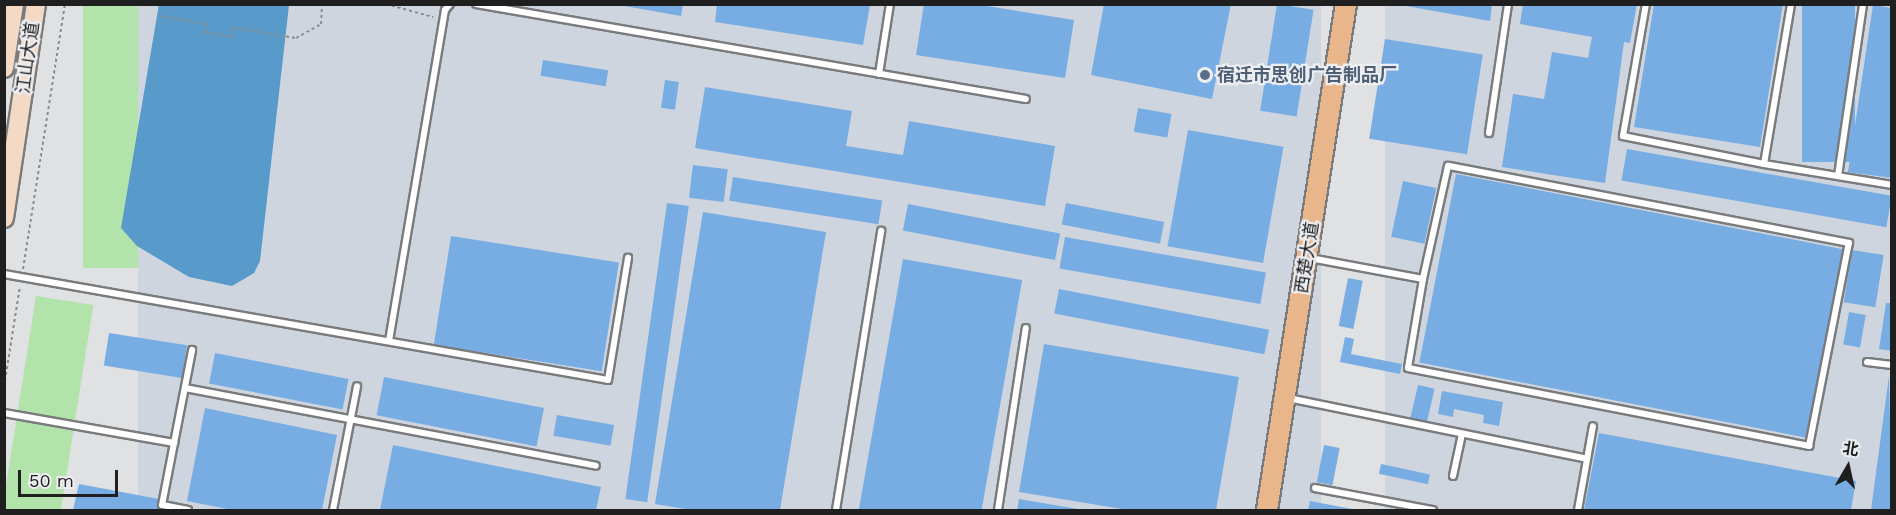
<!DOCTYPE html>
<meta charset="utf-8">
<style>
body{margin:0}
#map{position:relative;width:1896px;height:515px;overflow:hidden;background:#dfe1e3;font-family:"Work Sans","Noto Sans SC",sans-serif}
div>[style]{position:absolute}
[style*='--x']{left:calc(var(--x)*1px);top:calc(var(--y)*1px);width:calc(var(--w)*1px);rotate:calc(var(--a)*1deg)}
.built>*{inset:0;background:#ced5de;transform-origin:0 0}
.green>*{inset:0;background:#b2e3aa;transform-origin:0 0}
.water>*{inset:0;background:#589ac9}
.building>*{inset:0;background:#78ade3;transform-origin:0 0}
.path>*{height:2px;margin-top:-1px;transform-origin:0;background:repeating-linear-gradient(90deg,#8b8c8e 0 3px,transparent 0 6px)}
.roads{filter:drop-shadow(2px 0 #797b7d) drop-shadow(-2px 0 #797b7d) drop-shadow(0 2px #797b7d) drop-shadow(0 -2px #797b7d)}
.service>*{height:6px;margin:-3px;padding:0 3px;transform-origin:3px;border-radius:3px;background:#fff}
.secondary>*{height:18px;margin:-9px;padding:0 9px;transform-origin:9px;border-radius:9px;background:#f4dac5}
.primary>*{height:20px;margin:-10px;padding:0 10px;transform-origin:10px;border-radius:10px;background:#e9b58b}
.dots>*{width:16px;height:16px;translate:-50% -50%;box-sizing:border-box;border:3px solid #eceef1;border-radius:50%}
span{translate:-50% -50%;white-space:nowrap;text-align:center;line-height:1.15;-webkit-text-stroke:4.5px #eceef1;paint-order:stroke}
.street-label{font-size:18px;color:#1f1f20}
.service-label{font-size:18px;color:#4e5e75;font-weight:700}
.left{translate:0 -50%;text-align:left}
.frame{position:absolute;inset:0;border:6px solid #1f1f20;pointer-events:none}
.north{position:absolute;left:1818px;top:437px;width:60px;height:60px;-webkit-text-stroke:4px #eceef1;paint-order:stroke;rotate:9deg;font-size:16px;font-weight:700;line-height:24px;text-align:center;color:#1f1f20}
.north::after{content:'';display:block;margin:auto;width:21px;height:27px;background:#1f1f20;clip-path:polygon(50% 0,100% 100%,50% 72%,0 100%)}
.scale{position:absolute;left:18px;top:470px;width:100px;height:27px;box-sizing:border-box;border:3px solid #1f1f20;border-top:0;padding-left:8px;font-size:18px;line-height:21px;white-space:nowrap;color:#1f1f20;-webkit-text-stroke:4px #eceef1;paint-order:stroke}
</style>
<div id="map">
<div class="built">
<i style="left:138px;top:5px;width:1183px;height:511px"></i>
<i style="left:1385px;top:5px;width:506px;height:511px"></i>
</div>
<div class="green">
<i style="left:83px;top:5px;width:55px;height:263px"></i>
<i style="left:36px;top:296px;width:58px;height:216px;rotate:9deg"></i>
</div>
<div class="water">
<i style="clip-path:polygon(159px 4px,289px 5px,260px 261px,254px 273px,232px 286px,189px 277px,137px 246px,121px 228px)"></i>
</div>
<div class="building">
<i style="clip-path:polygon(613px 4px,683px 4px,681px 16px)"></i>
<i style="clip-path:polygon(924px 4px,975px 4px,1074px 20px,1065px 78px,916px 55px)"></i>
<i style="clip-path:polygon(1104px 4px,1231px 4px,1212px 99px,1091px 75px)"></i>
<i style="left:1277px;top:4px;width:37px;height:108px;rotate:9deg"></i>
<i style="clip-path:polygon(1395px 4px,1492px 4px,1490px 21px)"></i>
<i style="clip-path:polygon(1523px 4px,1637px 4px,1630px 43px,1624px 42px,1605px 183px,1502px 167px,1513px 94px,1544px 99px,1552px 52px,1588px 58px,1592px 37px,1520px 24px)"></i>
<i style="clip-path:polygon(1654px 4px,1783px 4px,1760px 147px,1634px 127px)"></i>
<i style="left:1802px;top:4px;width:53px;height:158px"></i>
<i style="clip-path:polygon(717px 5px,870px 5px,863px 45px,715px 22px)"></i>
<i style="clip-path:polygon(1873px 5px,1892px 8px,1892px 178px,1848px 172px)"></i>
<i style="left:1385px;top:39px;width:99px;height:101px;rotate:9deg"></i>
<i style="left:543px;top:60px;width:66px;height:16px;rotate:9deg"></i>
<i style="left:665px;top:80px;width:14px;height:28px;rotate:8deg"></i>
<i style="clip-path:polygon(705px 87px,852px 111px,846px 146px,903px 155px,909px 121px,1055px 146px,1045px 206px,695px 148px)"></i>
<i style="left:1138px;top:108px;width:34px;height:24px;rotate:10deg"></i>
<i style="left:1188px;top:130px;width:97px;height:118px;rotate:10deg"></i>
<i style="left:1627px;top:149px;width:269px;height:32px;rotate:10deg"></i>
<i style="left:693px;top:165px;width:35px;height:33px;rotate:7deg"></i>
<i style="left:1456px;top:174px;width:394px;height:192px;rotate:11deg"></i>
<i style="left:733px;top:177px;width:151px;height:24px;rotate:9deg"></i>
<i style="left:1403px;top:181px;width:34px;height:57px;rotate:12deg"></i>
<i style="left:667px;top:203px;width:22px;height:299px;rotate:8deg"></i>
<i style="left:1066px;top:203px;width:100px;height:22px;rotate:11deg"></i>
<i style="left:908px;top:204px;width:155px;height:27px;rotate:11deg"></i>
<i style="clip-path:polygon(703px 212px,826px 232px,780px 510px,691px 510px,655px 504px)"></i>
<i style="left:451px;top:236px;width:170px;height:110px;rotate:9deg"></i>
<i style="left:1065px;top:237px;width:204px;height:32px;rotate:10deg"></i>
<i style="left:1852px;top:250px;width:32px;height:53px;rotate:9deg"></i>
<i style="left:903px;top:259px;width:121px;height:254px;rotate:10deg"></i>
<i style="left:1348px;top:278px;width:15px;height:49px;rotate:11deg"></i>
<i style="left:1059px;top:289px;width:214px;height:25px;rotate:11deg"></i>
<i style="clip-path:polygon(1886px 303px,1892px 303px,1892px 351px,1879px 349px)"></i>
<i style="left:1849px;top:312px;width:17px;height:33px;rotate:10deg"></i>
<i style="left:109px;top:333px;width:79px;height:33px;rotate:9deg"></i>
<i style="clip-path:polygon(1345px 337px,1354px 339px,1351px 354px,1402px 364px,1400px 374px,1340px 362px)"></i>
<i style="clip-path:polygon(1044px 344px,1239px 377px,1216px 510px,1128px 510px,1019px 492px)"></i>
<i style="left:215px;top:353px;width:136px;height:31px;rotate:11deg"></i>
<i style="clip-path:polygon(1889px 376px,1892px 510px,1871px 510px)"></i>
<i style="left:384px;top:377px;width:163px;height:39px;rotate:11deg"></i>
<i style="left:1418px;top:385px;width:17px;height:34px;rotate:13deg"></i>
<i style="clip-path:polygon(1442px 391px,1503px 402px,1499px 426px,1483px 423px,1484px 415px,1454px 409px,1453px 417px,1438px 414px)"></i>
<i style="clip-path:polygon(205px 408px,337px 435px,322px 510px,232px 510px,187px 501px)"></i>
<i style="left:557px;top:415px;width:58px;height:21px;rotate:10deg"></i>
<i style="clip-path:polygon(1599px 433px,1856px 481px,1851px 510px,1584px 510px)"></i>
<i style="clip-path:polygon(393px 445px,601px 487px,596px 510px,380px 510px)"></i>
<i style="left:1324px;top:445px;width:16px;height:38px;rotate:11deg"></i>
<i style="left:1381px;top:464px;width:50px;height:10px;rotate:12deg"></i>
<i style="clip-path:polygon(79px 484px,159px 499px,157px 510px,73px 510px)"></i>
<i style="clip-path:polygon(1019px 499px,1078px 509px,1078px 510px,1017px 510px)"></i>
<i style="clip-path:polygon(1310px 501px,1352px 509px,1352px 510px,1308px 510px)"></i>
</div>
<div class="path">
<i style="--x:386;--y:4;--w:49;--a:15.5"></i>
<i style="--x:160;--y:16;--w:47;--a:9.9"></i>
<i style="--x:206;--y:24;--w:8;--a:104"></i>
<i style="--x:204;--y:32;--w:28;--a:10"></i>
<i style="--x:232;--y:37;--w:9;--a:-84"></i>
<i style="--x:233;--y:28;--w:64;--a:9"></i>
<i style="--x:296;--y:38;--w:29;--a:-29"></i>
<i style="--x:321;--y:24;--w:20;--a:-87"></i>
<i style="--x:23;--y:269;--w:268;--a:-81"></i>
<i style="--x:4;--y:387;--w:102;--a:-81"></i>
</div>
<div class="roads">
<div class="service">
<i style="--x:476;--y:4;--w:558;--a:9.8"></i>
<i style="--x:1646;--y:4;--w:134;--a:99.9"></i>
<i style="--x:1623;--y:136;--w:144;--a:11.2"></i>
<i style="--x:1764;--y:164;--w:130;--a:9.3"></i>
<i style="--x:879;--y:74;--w:71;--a:-81.1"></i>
<i style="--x:1489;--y:133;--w:130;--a:-81.6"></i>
<i style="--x:1764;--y:164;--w:162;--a:-80.4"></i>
<i style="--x:1838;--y:176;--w:174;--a:-81.7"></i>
<i style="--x:1310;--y:258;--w:115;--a:10.5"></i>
<i style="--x:1423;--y:279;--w:90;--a:99.6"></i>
<i style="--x:1408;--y:368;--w:409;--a:11"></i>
<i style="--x:1809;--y:446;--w:207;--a:-78.9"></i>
<i style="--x:1849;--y:243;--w:408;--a:-169.1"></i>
<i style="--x:1448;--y:166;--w:116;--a:102.5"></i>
<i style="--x:4;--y:274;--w:613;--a:9.95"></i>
<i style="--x:608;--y:380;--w:124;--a:-80.7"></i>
<i style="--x:389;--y:341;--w:336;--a:-80.4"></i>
<i style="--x:445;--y:10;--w:8;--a:-50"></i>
<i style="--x:1867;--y:362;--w:25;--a:7"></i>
<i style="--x:185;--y:388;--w:418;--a:10.7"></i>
<i style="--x:1288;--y:398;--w:305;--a:11.5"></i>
<i style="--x:4;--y:413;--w:173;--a:10"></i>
<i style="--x:1453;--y:476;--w:43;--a:-77.9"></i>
<i style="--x:1315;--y:488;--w:120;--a:10.6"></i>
<i style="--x:188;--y:510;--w:26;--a:-169"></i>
<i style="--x:162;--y:505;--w:158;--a:-79"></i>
<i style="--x:333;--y:510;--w:126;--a:-79"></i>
<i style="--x:836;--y:510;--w:283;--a:-80.8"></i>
<i style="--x:998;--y:510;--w:184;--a:-81.3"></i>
<i style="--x:1578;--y:510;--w:85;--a:-79.9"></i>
</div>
<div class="secondary">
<i style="--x:4;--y:68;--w:65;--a:-81.1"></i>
<i style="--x:4;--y:218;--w:216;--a:-81.5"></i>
</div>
<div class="primary">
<i style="--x:1267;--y:510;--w:512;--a:-81.13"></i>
</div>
</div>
<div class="dots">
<i style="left:1205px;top:75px;background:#5c6f8a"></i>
</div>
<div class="street-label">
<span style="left:28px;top:58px;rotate:-82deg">江山大道</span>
<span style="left:1307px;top:258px;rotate:-81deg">西楚大道</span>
</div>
<div class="service-label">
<span class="left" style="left:1217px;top:75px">宿迁市思创广告制品厂</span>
</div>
<div class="frame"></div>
<div class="north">北</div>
<div class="scale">50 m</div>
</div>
